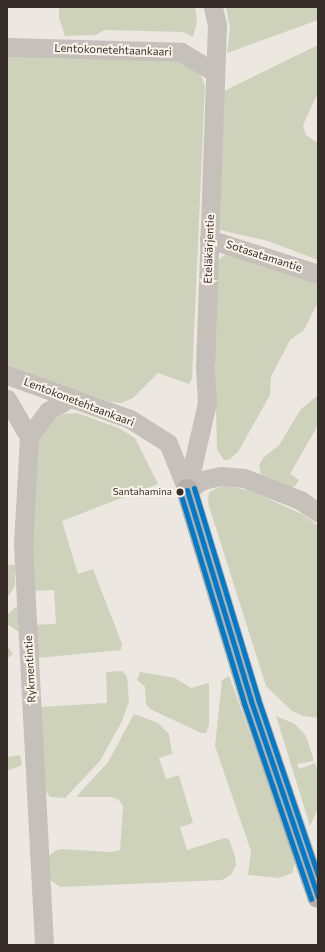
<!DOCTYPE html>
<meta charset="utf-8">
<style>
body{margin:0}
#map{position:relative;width:325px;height:952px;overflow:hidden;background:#ede7e1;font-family:Commissioner,sans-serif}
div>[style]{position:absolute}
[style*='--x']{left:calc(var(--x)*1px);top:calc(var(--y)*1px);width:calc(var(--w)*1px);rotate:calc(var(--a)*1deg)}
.green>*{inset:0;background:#ced2bb;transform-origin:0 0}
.minor>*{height:19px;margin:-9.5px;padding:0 9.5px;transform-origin:9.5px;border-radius:9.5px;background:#c6c0ba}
.major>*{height:22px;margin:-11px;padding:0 11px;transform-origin:11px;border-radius:11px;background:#b5aea9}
.bus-1>*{height:5px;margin:-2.5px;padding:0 2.5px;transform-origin:2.5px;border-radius:2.5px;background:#007ac9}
.bus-2>*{height:5px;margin:-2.5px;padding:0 2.5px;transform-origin:2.5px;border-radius:2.5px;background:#007ac9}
.bus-3>*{height:5px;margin:-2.5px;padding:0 2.5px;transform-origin:2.5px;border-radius:2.5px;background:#007ac9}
.dots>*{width:11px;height:11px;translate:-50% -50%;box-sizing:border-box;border:2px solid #faf2e9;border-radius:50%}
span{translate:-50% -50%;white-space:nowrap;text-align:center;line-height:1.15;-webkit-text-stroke:4px #faf2e9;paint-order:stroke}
.bus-label{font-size:10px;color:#372d28}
.right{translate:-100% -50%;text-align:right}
.street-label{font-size:11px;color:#372d28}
.frame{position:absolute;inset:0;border:8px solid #372d28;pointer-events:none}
</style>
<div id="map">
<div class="green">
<i style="clip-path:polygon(59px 7px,195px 7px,197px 22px,193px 37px,183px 32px,104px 30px,96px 35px,65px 36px,59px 18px)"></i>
<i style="clip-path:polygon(226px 7px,318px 7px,318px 20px,227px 53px,230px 28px)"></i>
<i style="clip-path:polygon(318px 45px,318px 93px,303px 125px,306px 135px,318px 143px,318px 260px,268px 241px,220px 230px,222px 92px)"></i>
<i style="clip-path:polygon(7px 57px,175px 60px,200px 73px,205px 85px,192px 379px,189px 384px,158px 373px,133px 398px,121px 403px,111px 402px,7px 367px)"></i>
<i style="clip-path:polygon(227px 253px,318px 283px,318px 302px,304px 330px,290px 340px,271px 377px,270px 395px,238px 452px,229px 460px,224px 460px,217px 450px,214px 316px,217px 261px)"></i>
<i style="clip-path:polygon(318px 395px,318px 425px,290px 474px,299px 480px,296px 485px,292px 488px,261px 476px,259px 465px,264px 457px,279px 445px,301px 409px)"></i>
<i style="clip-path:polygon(77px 413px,119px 428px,135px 438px,158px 484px,62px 521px,78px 574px,93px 569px,122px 644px,121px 650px,37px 658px,31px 625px,56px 624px,54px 590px,29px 591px,34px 468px,38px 443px,44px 430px,53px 420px,64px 414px)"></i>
<i style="clip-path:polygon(224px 485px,251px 491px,304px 515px,318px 526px,318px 718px,303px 716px,292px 711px,266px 686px,208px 503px,209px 492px)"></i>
<i style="clip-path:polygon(7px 565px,15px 565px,15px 586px,7px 598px)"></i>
<i style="clip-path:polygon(18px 605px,19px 632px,7px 624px,7px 615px)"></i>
<i style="left:7px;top:646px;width:10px;height:73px;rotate:53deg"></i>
<i style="clip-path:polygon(122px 671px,127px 676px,129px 701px,122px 721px,100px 761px,65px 798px,50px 797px,41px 784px,40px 707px,107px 703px,106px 672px)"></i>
<i style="clip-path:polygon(140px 672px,175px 678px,191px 688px,209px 683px,209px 725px,206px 733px,201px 733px,150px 709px,146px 704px,145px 687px,137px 680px)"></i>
<i style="clip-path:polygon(229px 676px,296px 859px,292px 873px,279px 878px,248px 875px,251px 851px,215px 746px,222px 680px)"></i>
<i style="clip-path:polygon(134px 714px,158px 723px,169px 734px,172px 754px,159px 758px,166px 779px,179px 775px,193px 823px,180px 827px,187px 850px,225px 838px,229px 839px,235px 856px,236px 865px,231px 875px,222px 880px,60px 887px,49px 879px,46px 868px,49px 856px,55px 851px,61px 849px,111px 852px,120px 850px,123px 806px,119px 800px,111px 797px,76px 797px,108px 762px)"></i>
<i style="clip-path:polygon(276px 716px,295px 724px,306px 736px,314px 761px,297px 764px,299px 769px,315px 763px,318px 772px,318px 809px,310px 826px)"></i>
<i style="clip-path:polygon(20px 755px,22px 765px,7px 771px,7px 757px)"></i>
</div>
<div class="minor">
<i style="--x:7;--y:47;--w:174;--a:1.6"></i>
<i style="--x:181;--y:52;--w:39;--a:31"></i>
<i style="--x:209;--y:239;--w:114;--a:17.8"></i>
<i style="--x:7;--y:375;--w:131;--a:19.7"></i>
<i style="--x:130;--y:419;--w:45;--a:32.3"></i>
<i style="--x:168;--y:443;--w:51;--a:68"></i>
<i style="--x:7;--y:399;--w:44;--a:59.9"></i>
<i style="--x:29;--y:437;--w:107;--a:93.2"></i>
<i style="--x:23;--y:544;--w:402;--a:87"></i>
<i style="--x:29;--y:437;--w:32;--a:-54"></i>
<i style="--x:48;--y:411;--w:27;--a:-31"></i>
<i style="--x:187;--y:490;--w:89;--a:-77.1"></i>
<i style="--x:207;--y:403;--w:35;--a:-93"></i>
<i style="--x:205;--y:368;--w:343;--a:-88"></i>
<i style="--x:217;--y:25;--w:18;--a:-103"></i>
<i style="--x:187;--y:490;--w:19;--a:-32"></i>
<i style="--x:203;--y:480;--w:18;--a:-13"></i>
<i style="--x:221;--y:476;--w:23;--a:5"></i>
<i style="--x:244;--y:478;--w:60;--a:21.4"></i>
<i style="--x:300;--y:500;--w:22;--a:34"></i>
</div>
<div class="major">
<i style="--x:187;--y:490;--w:220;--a:73.1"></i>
<i style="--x:251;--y:701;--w:207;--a:71.1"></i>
</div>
<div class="bus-1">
<i style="--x:187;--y:490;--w:220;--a:73.1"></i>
<i style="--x:251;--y:701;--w:207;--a:71.1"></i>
</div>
<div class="bus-2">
<i style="--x:180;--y:492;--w:220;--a:73.1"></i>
<i style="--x:244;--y:703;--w:207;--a:71.1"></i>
</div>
<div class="bus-3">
<i style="--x:194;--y:488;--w:220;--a:73.1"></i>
<i style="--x:258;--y:699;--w:186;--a:71.2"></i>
</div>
<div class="dots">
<i style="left:180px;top:492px;background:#372d28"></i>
</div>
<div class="bus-label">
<span class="right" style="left:172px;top:492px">Santahamina</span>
</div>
<div class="street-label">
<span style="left:113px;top:50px;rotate:2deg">Lentokonetehtaankaari</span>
<span style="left:209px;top:249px;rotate:-88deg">Eteläkärjentie</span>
<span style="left:264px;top:256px;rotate:18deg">Sotasatamantie</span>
<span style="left:79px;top:402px;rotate:21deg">Lentokonetehtaankaari</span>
<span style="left:30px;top:669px;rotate:-93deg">Rykmentintie</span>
</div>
<div class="frame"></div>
</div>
